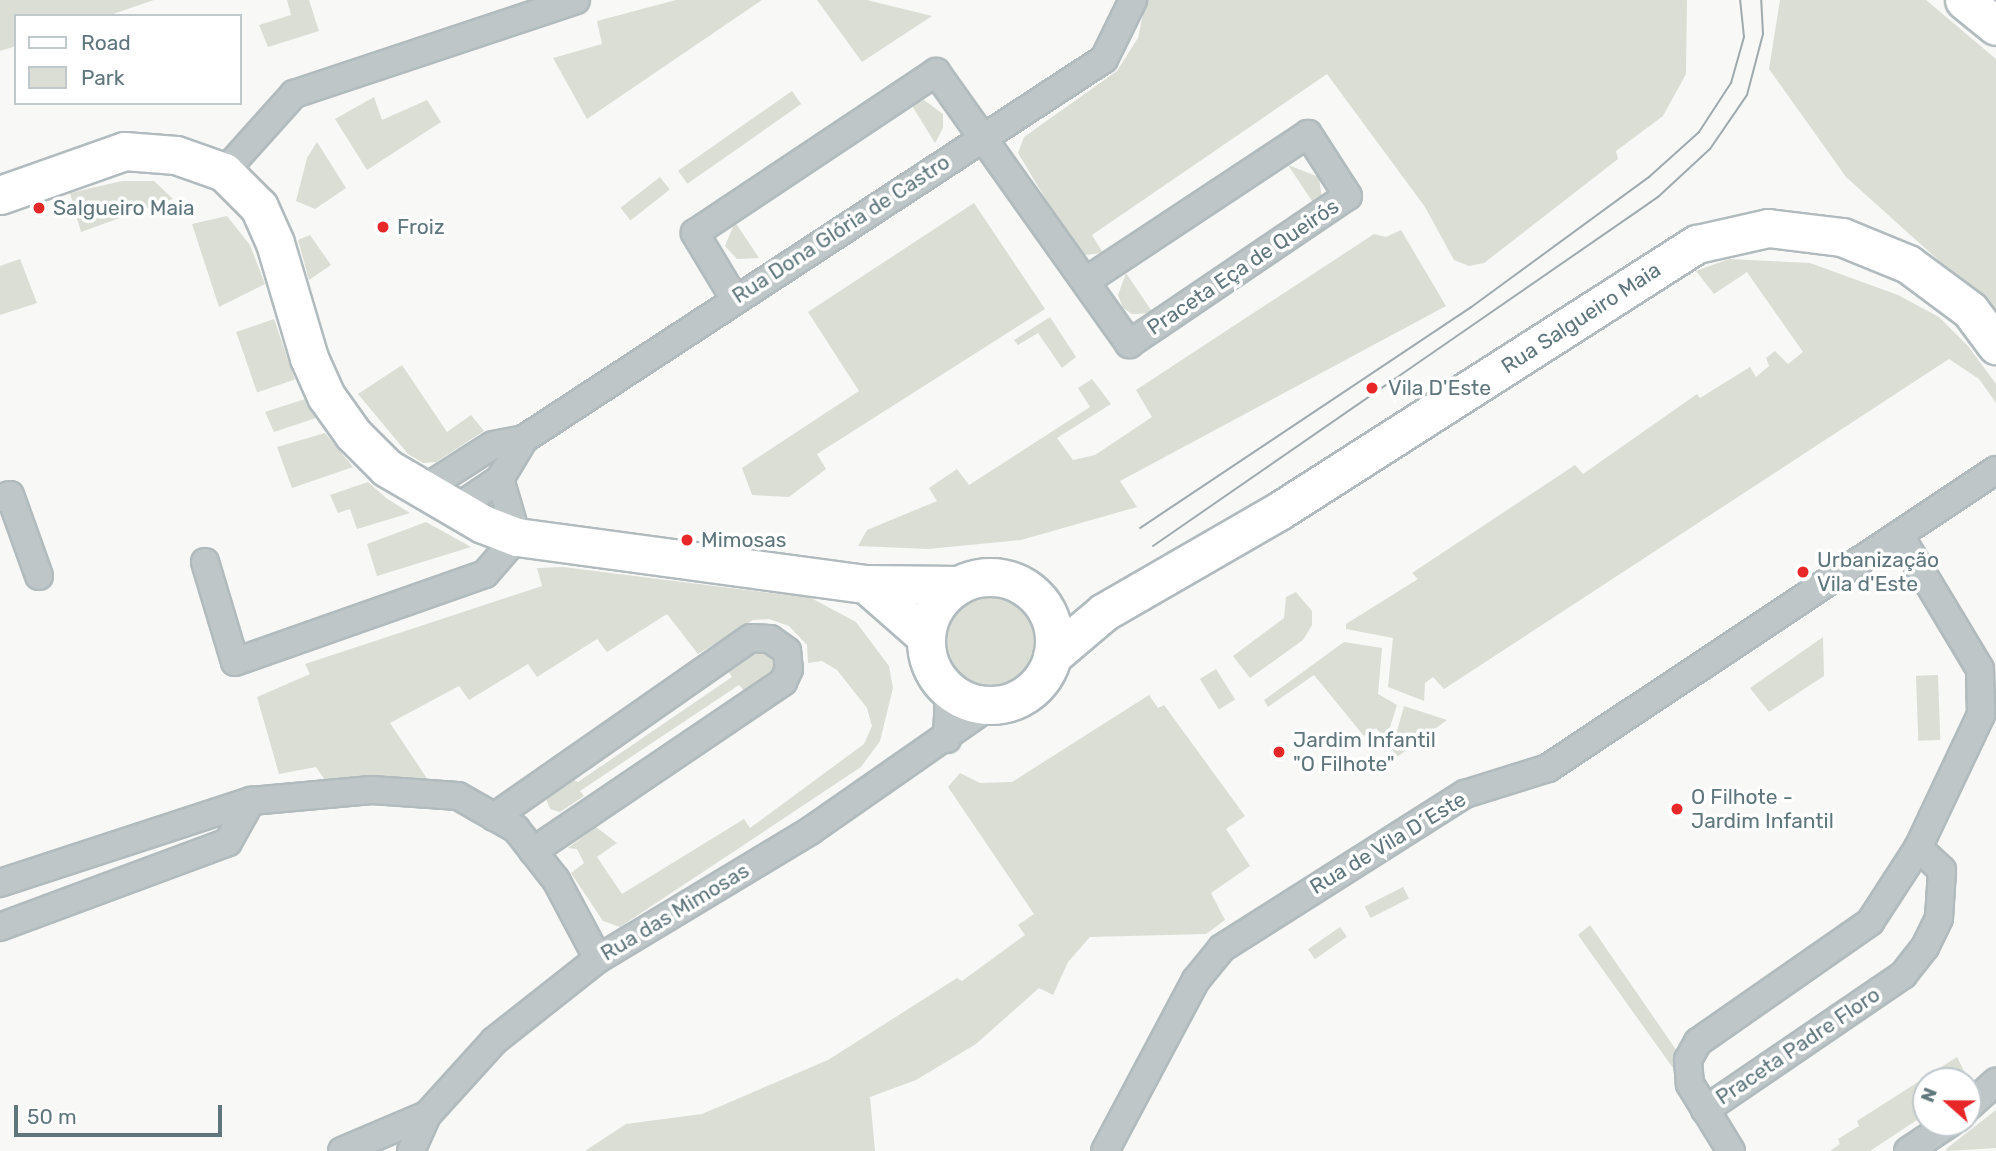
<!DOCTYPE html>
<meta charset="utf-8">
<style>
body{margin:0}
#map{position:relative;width:1996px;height:1151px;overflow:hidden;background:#f8f8f6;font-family:Rubik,sans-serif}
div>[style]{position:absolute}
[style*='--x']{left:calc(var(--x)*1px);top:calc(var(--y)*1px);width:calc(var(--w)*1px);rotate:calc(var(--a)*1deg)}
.green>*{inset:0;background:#daded5;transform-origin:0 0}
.round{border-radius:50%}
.roads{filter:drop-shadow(2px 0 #b1bbbd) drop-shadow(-2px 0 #b1bbbd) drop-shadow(0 2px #b1bbbd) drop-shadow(0 -2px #b1bbbd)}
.street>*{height:26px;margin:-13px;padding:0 13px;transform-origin:13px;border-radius:13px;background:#bfc6c8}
.secondary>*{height:37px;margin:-18.5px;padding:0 18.5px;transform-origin:18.5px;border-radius:18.5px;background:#fff}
.secondary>.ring{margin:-18.5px;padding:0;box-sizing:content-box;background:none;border:37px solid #fff;border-radius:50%}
.tram>*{height:2px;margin:-1px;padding:0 1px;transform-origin:1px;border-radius:1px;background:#9eaaad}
.dots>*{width:19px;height:19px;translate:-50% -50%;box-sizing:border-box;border:4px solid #fff;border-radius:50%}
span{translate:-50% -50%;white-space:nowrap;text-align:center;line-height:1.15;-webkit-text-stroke:7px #fff;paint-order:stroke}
.poi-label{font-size:21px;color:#5e767c}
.left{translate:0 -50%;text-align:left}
.street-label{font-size:21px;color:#5e767c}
.legend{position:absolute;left:14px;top:14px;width:228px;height:91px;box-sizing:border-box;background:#fff;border:2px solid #bfc8cb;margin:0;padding:9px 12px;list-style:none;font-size:21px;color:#5e767c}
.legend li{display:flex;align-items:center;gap:14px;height:35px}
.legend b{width:35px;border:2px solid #bfc8cb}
.north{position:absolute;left:1912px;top:1067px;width:70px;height:70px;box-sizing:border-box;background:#fff;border:2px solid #bfc8cb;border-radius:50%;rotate:291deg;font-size:19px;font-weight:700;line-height:28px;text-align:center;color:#5e767c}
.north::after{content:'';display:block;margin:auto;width:24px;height:32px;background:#e82728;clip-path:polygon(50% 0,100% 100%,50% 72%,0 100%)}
.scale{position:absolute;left:14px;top:1105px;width:208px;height:32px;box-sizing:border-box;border:4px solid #5e767c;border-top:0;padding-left:9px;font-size:21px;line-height:24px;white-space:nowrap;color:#5e767c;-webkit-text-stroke:5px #fff;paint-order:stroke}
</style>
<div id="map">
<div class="green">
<i style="clip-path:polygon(0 0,154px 0,107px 16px,16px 16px,16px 46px,0 51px)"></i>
<i style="clip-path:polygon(287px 0,309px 0,319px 31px,268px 47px,259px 25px,291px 15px)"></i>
<i style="clip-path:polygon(676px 0,762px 0,587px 119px,553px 58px,602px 44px,597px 21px)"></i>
<i style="clip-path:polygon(817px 0,867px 0,932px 16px,862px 62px)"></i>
<i style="clip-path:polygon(1146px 0,1687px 0,1686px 74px,1663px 116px,1616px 151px,1618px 159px,1484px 263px,1469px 266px,1454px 260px,1425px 207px,1327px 74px,1092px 235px,1103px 253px,1085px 255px,1073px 245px,1018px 153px,1024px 137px,1117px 71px,1138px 38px)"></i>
<i style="clip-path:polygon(1780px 0,1926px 0,1996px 59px,1996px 312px,1846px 177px,1769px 69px)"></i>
<i style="left:792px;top:91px;width:16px;height:139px;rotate:55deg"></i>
<i style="clip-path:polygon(374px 97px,382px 120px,427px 100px,441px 122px,367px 170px,335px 119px)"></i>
<i style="clip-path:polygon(924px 100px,943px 114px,943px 128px,935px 143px,911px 104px)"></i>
<i style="clip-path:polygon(317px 142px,346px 188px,315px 209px,296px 201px,307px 158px)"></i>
<i style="clip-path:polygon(1288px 165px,1319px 177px,1322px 199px,1314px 204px)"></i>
<i style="left:660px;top:177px;width:16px;height:50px;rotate:52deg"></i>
<i style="clip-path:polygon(122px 181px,154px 181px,173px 199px,81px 232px,70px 193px)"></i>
<i style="clip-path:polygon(974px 203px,1045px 309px,817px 454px,826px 469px,789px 497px,752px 495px,742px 468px,859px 391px,808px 312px)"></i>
<i style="clip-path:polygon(227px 216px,250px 245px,265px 284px,219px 307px,192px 224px)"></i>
<i style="clip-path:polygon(735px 222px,759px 258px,737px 259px,725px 246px)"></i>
<i style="clip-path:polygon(1401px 230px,1446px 306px,1120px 481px,1137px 507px,1021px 540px,928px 549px,858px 546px,867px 530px,937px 501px,929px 488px,957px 469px,969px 485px,1090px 407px,1078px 388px,1092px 379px,1111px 404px,1057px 438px,1073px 460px,1095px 455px,1152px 417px,1136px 390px,1374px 234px,1386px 237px)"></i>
<i style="clip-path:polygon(310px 235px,331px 265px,309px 280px,298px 240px)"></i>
<i style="clip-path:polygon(20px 259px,37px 303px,0 315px,0 266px)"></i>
<i style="clip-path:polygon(1729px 259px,1810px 263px,1898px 295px,1939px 317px,1968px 346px,1996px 384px,1996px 403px,1979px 379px,1949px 359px,1444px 689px,1433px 677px,1425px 683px,1424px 701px,1388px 687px,1393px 638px,1346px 629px,1346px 624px,1418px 579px,1412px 573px,1575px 465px,1583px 474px,1697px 394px,1700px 398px,1750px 367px,1756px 377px,1769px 366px,1766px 358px,1775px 351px,1788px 364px,1803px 352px,1747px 272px,1714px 294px,1696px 271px)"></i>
<i style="clip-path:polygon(1126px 273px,1153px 313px,1132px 314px,1123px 308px,1118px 295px)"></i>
<i style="clip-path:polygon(1050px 317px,1076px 357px,1062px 368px,1038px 333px,1018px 345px,1014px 340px)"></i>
<i style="left:274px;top:319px;width:64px;height:40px;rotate:71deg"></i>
<i style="clip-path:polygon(402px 365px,447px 432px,471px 415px,484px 431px,436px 462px,423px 463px,408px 454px,358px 394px)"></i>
<i style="clip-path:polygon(305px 399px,316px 418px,274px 432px,265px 412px)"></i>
<i style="clip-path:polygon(325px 433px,353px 467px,292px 488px,277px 447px)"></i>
<i style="clip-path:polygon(368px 482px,386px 498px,410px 513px,357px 529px,350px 509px,338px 513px,330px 495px)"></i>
<i style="clip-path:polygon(426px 522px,471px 547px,377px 576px,367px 544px)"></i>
<i style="clip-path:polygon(563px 567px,811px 598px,856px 622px,889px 666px,893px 688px,880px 741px,861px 767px,620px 927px,603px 921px,571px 873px,584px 863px,577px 849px,568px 848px,596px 827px,617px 843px,597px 857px,622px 894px,744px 819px,750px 828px,864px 744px,872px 726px,867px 708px,837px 670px,822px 661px,808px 663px,807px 645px,789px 626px,769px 619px,753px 620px,698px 654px,667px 614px,607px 652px,597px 639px,537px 677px,528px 664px,469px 700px,459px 686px,390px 723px,428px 780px,327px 783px,316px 767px,279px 774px,257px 697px,310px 674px,305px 664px,542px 586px,537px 568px)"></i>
<i class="round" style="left:936px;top:587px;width:108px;height:108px"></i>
<i style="clip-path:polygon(1296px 592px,1312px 611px,1312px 625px,1303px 640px,1250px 678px,1233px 656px,1284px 618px,1286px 597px)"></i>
<i style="clip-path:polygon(1823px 637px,1824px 676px,1769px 712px,1750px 688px)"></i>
<i style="clip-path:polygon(1344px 642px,1382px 648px,1378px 694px,1397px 705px,1386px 740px,1376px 728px,1364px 736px,1314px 675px,1268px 707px,1264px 700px)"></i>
<i style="clip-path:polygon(757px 646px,775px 649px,778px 670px,749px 696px,739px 685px,580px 791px,584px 796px,560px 812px,550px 809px,546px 798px,572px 779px,578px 782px,732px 677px,727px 669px)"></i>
<i style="left:1216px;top:669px;width:36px;height:19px;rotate:58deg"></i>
<i style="left:1938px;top:675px;width:65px;height:22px;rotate:88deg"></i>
<i style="clip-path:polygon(1149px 695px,1158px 708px,1164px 705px,1245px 816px,1226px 829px,1250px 866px,1211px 893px,1225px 920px,1206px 934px,1090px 937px,1068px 962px,1053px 995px,1039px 988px,976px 1044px,916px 1080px,870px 1097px,875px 1151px,585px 1151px,626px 1124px,702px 1114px,828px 1060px,957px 978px,962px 981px,1025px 935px,1018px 925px,1034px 914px,948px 787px,960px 773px,980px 783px,1012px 782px)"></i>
<i style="clip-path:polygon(1404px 706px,1447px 720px,1397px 757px,1392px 749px)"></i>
<i style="left:1403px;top:887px;width:13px;height:43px;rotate:63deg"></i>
<i style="clip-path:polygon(1590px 925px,1679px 1054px,1673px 1068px,1578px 935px)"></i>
<i style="left:1340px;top:927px;width:12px;height:39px;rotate:55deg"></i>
<i style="clip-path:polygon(1957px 1057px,1968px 1079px,1926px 1081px,1926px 1114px,1870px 1151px,1830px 1151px,1840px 1144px,1838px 1139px,1859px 1126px,1857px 1121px)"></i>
<i style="clip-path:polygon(1996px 1110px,1996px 1148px,1947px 1151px,1946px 1149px)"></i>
</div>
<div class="roads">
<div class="street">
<i style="--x:224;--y:172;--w:105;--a:-48.1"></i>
<i style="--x:294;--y:94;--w:297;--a:-18.4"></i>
<i style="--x:734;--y:298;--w:76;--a:-121"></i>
<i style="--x:695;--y:233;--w:290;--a:-33.7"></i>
<i style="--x:936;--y:72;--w:334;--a:54.6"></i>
<i style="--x:1129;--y:344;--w:264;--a:-34.1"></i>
<i style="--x:1348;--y:196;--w:74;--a:-122.8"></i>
<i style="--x:1308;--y:134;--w:266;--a:146.5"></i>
<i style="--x:421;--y:491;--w:85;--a:-32.6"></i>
<i style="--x:493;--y:445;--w:32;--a:-11"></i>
<i style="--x:524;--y:439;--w:693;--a:-33.23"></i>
<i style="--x:1104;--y:59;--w:66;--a:-63.8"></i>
<i style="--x:0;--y:498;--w:10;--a:-17"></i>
<i style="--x:10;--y:495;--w:86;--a:70.3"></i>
<i style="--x:454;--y:510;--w:55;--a:-34"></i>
<i style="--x:205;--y:562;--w:104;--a:73.3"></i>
<i style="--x:235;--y:662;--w:265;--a:-19.4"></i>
<i style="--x:485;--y:574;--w:49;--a:-49.1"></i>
<i style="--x:517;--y:537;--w:60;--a:-106.3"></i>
<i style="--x:500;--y:479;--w:47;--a:-59"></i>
<i style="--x:947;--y:739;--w:47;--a:-87.6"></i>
<i style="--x:494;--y:817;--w:313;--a:-34.9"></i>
<i style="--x:751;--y:638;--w:19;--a:3"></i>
<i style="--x:770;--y:639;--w:21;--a:35"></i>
<i style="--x:787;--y:651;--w:18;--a:84"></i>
<i style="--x:789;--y:669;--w:14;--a:115"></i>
<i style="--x:783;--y:682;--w:302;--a:145.9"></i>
<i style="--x:0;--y:883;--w:264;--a:-18.1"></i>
<i style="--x:251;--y:801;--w:121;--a:-5.2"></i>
<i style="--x:372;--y:790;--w:86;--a:4"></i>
<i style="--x:458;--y:796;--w:67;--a:29.6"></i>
<i style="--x:516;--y:829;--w:65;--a:51.9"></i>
<i style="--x:556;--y:880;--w:89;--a:62"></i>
<i style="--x:0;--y:927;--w:243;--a:-20.4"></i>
<i style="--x:228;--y:842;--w:47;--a:-60.7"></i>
<i style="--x:1968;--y:1107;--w:38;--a:-42"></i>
<i style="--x:1705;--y:1110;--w:240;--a:-34.3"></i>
<i style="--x:1903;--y:975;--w:36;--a:-52"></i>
<i style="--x:1925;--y:947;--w:32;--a:-64"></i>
<i style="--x:1939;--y:918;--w:48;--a:-86.4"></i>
<i style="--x:1942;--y:870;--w:33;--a:-137"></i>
<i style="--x:342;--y:1151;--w:92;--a:-23"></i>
<i style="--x:411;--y:1151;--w:39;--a:-66"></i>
<i style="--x:427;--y:1115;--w:100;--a:-47.8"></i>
<i style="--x:494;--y:1041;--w:132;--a:-38.3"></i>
<i style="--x:598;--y:959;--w:248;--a:-31.1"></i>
<i style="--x:810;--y:831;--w:218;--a:-34.9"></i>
<i style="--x:1105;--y:1151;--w:194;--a:-62"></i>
<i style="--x:1196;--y:980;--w:41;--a:-50.9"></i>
<i style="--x:1222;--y:948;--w:288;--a:-32.4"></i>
<i style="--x:1465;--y:794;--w:87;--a:-17.4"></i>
<i style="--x:1548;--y:768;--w:538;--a:-33.63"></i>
<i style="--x:1731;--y:1151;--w:79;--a:-121.5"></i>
<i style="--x:1690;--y:1084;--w:24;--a:-95"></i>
<i style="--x:1688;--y:1060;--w:21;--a:-61"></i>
<i style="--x:1698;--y:1042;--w:210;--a:-34.9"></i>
<i style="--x:1870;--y:922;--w:88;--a:-57"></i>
<i style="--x:1918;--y:848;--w:147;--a:-64.7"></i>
<i style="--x:1981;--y:715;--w:46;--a:-91.2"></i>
<i style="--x:1980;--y:669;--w:157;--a:-121"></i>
<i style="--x:1908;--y:1151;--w:50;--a:-33.7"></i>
</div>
<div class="secondary">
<i style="--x:1964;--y:0;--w:41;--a:39.1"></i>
<i style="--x:0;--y:195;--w:132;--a:-19.5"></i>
<i style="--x:124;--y:151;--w:52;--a:4.4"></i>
<i style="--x:176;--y:155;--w:51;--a:19.5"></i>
<i style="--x:224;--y:172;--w:49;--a:45"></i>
<i style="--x:259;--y:207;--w:39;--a:66"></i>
<i style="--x:275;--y:243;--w:120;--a:73.5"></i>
<i style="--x:309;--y:358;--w:42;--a:65.9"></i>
<i style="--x:326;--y:396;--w:47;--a:54.6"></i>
<i style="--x:353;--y:434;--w:48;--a:45"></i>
<i style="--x:387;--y:468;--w:111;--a:30.3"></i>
<i style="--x:483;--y:524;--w:36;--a:21"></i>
<i style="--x:517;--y:537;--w:352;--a:7.7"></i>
<i style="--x:866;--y:584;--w:92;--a:0.6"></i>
<i class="ring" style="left:926px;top:577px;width:91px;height:91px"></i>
<i style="--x:866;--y:584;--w:79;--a:41.4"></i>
<i style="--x:1052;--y:656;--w:68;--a:-40.2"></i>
<i style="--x:1104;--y:612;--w:202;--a:-30"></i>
<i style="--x:1279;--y:511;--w:496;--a:-32.6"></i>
<i style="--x:1697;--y:244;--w:73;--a:-12.7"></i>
<i style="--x:1768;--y:228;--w:75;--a:6.9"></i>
<i style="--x:1842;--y:237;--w:71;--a:22.2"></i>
<i style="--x:1908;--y:264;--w:77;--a:36.6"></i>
<i style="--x:1970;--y:310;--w:44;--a:53.4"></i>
</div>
</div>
<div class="tram">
<i style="--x:1140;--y:528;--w:397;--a:-33.7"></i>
<i style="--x:1470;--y:308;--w:222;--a:-36.2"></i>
<i style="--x:1649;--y:177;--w:67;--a:-42"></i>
<i style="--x:1699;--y:132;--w:59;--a:-56.9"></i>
<i style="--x:1731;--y:83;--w:48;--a:-74.2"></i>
<i style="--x:1744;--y:37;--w:37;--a:-96"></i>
<i style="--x:1153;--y:546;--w:614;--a:-34.65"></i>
<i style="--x:1658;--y:197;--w:71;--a:-42.7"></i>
<i style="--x:1710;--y:149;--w:65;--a:-55.6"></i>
<i style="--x:1747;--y:95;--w:63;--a:-75.3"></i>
<i style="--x:1763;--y:34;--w:34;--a:-93"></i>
</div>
<div class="dots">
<i style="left:39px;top:208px;background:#e82728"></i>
<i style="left:383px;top:227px;background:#e82728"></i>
<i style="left:1372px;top:388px;background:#e82728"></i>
<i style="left:687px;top:540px;background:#e82728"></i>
<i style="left:1803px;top:572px;background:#e82728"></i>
<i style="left:1279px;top:752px;background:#e82728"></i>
<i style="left:1677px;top:809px;background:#e82728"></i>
</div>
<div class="poi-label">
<span class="left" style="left:53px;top:208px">Salgueiro Maia</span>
<span class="left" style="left:397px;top:227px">Froiz</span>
<span class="left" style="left:1388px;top:388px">Vila D'Este</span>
<span class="left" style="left:701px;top:540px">Mimosas</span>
<span class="left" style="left:1817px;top:572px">Urbanização<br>Vila d'Este</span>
<span class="left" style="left:1293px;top:752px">Jardim Infantil<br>"O Filhote"</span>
<span class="left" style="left:1691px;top:809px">O Filhote -<br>Jardim Infantil</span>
</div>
<div class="street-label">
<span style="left:841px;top:229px;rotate:-33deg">Rua Dona Glória de Castro</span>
<span style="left:1243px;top:267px;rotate:-34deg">Praceta Eça de Queirós</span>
<span style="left:1581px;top:318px;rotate:-33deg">Rua Salgueiro Maia</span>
<span style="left:1388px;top:843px;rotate:-31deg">Rua de Vila D´Este</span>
<span style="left:675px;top:912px;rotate:-31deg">Rua das Mimosas</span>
<span style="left:1798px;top:1046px;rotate:-34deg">Praceta Padre Floro</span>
</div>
<ul class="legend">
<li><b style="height:9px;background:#fff"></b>Road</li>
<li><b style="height:19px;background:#daded5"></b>Park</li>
</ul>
<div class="north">N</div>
<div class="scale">50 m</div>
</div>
